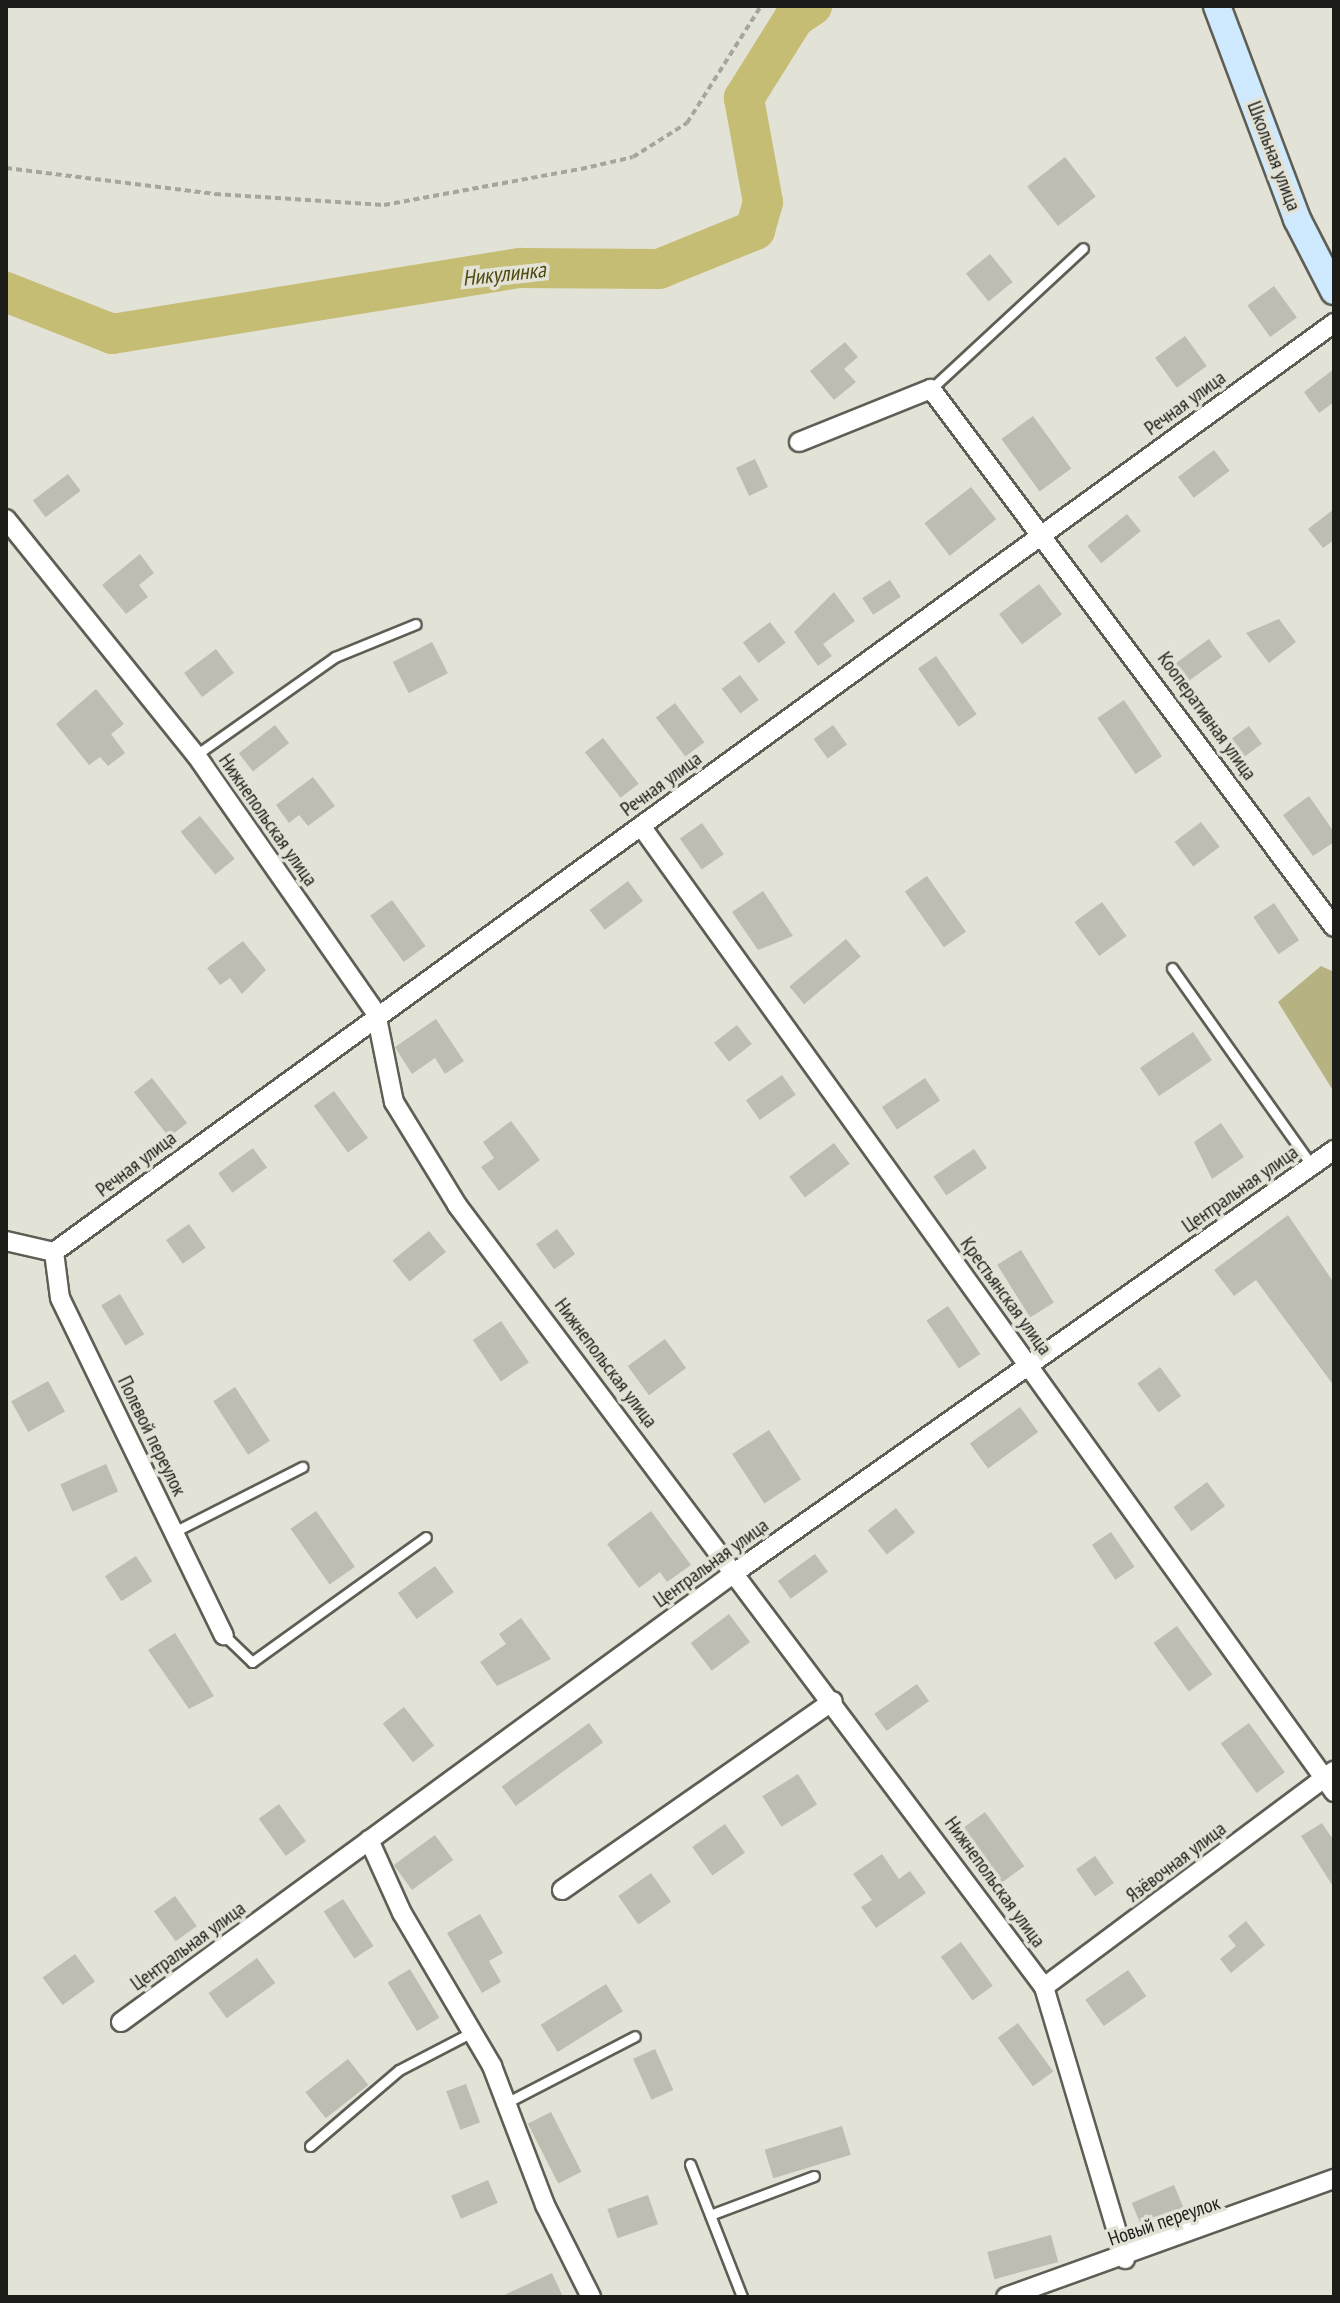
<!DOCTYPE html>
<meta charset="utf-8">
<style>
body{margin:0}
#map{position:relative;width:1340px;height:2303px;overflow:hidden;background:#e3e2d6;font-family:"PT Sans Narrow",sans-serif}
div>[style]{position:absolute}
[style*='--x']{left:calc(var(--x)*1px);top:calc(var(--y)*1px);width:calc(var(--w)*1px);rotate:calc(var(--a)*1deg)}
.green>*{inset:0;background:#b7b281}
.river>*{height:40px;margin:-20px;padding:0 20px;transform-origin:20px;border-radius:20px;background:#c5bd74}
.building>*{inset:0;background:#bebdb2;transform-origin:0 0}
.path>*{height:4px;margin-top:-2px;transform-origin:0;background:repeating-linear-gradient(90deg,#a7a69d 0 6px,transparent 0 10px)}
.roads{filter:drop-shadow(2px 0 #5f5e55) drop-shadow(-2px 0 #5f5e55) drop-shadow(0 2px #5f5e55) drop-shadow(0 -2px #5f5e55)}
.lane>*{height:9px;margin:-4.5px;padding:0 4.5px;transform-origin:4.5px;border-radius:4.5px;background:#fff}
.street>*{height:18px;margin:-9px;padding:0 9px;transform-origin:9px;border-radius:9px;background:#fff}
.secondary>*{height:26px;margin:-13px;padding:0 13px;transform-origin:13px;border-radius:13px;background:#cfe9fe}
span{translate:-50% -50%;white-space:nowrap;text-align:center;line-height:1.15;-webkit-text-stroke:7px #e3e2d6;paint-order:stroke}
.street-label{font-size:20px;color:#1c1c18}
.water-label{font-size:22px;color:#4d480e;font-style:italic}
.frame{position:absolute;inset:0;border:8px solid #1c1c18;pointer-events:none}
</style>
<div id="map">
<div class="green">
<i style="clip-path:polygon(1321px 966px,1334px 972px,1334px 1092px,1278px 1002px)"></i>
</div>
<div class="river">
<i style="--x:6;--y:292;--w:114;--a:21.6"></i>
<i style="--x:112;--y:334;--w:414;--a:-9.2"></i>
<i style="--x:521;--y:268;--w:138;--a:0.4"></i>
<i style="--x:659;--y:269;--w:104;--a:-22.1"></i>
<i style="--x:755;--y:230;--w:29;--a:-74"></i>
<i style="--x:763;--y:202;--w:106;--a:-100.4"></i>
<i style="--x:744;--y:98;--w:94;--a:-58"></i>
<i style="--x:794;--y:18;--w:22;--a:-34"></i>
</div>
<div class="building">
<i style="left:1065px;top:157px;width:50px;height:48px;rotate:52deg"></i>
<i style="left:990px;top:254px;width:36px;height:31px;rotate:51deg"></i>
<i style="left:1274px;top:286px;width:39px;height:33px;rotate:54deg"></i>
<i style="left:1185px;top:336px;width:37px;height:37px;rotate:54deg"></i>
<i style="clip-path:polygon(845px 342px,858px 357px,844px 369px,856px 382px,834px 400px,810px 371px)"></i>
<i style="clip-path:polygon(1334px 369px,1334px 402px,1319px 413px,1304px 392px)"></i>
<i style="left:1033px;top:416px;width:65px;height:39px;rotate:54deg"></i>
<i style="left:1214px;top:450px;width:26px;height:45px;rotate:53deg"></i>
<i style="left:755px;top:459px;width:31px;height:21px;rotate:65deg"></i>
<i style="left:68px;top:474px;width:21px;height:44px;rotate:53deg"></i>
<i style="left:971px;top:487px;width:41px;height:59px;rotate:52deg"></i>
<i style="clip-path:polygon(1334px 509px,1334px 540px,1323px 548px,1308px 529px)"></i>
<i style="left:1127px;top:514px;width:22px;height:51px;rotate:51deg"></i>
<i style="clip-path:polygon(140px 554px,154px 573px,139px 585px,148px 597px,126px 614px,102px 585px)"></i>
<i style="left:890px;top:580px;width:20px;height:33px;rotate:57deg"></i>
<i style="left:1039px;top:584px;width:38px;height:50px;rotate:53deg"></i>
<i style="clip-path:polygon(834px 592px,855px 621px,823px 644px,832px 656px,818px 666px,794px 632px)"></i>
<i style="clip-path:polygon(1279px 619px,1296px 642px,1269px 663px,1246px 633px)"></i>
<i style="left:770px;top:622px;width:26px;height:34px;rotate:53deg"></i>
<i style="left:1209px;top:639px;width:22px;height:42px;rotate:54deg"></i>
<i style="left:432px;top:642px;width:35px;height:44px;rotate:63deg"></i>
<i style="left:216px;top:649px;width:30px;height:40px;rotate:53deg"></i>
<i style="left:936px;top:656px;width:71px;height:22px;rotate:55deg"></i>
<i style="left:740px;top:675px;width:31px;height:23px;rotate:53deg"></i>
<i style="clip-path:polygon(96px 689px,124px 724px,111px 734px,125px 753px,108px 766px,100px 757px,89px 765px,56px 724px)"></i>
<i style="left:1124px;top:700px;width:68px;height:32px;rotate:56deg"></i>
<i style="left:675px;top:703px;width:49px;height:24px;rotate:53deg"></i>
<i style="left:275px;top:725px;width:23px;height:46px;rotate:52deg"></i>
<i style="left:833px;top:725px;width:24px;height:24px;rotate:54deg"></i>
<i style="left:1249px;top:726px;width:22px;height:24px;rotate:54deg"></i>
<i style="left:603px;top:738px;width:58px;height:23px;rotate:52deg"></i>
<i style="clip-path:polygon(313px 777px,335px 806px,308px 826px,299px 815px,289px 823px,276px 805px)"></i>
<i style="clip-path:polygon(1309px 796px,1334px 832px,1334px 842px,1313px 856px,1283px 815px)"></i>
<i style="left:200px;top:816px;width:55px;height:25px;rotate:51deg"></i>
<i style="left:1201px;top:822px;width:31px;height:33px;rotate:53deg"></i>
<i style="left:702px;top:823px;width:38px;height:27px;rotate:55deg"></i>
<i style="left:927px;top:876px;width:68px;height:27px;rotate:55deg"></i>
<i style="left:628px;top:881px;width:25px;height:48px;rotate:53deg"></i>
<i style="clip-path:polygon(763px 891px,793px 936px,758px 950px,732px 912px)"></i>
<i style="left:392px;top:900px;width:57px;height:27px;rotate:54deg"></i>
<i style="left:1102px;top:902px;width:42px;height:34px;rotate:54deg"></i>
<i style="left:1274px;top:903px;width:45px;height:25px;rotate:56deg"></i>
<i style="left:846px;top:939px;width:23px;height:74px;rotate:50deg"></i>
<i style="clip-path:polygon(243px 941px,266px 970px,242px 994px,230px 978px,220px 985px,207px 968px)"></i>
<i style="clip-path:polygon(436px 1019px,464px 1061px,445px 1074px,435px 1058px,412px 1074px,395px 1047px)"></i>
<i style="left:737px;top:1025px;width:24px;height:29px;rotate:52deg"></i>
<i style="left:1193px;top:1032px;width:34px;height:64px;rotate:56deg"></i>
<i style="left:782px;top:1075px;width:24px;height:44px;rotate:55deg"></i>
<i style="left:152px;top:1078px;width:57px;height:23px;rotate:52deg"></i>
<i style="left:925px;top:1078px;width:27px;height:52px;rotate:56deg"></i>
<i style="left:334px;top:1091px;width:58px;height:25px;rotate:54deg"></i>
<i style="clip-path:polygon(511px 1121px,540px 1160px,499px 1191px,481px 1167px,494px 1158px,483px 1142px)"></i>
<i style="clip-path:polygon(1221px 1123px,1244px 1157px,1212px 1179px,1194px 1142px)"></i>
<i style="left:834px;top:1143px;width:26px;height:56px;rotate:53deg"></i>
<i style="left:253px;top:1148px;width:24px;height:43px;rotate:54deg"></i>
<i style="left:974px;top:1149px;width:23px;height:49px;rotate:56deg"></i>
<i style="clip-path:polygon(1288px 1215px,1334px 1283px,1334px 1386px,1256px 1280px,1234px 1296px,1214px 1270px)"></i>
<i style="left:189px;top:1224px;width:29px;height:28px;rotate:55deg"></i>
<i style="left:557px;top:1229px;width:31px;height:26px;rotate:54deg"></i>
<i style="left:429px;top:1231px;width:27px;height:47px;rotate:51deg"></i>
<i style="left:1021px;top:1250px;width:62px;height:28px;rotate:58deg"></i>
<i style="left:120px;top:1294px;width:47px;height:22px;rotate:59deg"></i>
<i style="left:948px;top:1306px;width:58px;height:26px;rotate:56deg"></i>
<i style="left:501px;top:1321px;width:50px;height:34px;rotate:56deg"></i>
<i style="left:665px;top:1339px;width:36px;height:46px;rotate:54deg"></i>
<i style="left:1160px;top:1367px;width:36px;height:28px;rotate:54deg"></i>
<i style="left:48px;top:1381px;width:35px;height:42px;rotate:61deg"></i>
<i style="left:235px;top:1387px;width:64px;height:26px;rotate:57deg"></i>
<i style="left:1020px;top:1407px;width:31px;height:62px;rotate:54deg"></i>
<i style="left:769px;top:1430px;width:59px;height:44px;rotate:57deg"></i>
<i style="left:106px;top:1464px;width:30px;height:50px;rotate:66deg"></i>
<i style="left:1207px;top:1482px;width:30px;height:42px;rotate:53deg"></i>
<i style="left:896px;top:1508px;width:31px;height:36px;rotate:52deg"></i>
<i style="left:316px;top:1511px;width:68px;height:31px;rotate:55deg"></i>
<i style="clip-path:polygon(651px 1511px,691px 1565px,667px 1582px,660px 1572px,639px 1588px,607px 1544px)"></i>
<i style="left:1111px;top:1532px;width:42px;height:23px;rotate:56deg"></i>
<i style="left:815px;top:1554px;width:22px;height:46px;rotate:54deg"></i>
<i style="left:136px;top:1556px;width:30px;height:37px;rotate:57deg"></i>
<i style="left:435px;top:1566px;width:32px;height:46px;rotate:54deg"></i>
<i style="left:729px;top:1614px;width:35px;height:48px;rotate:53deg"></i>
<i style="clip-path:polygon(521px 1618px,551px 1659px,497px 1686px,480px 1662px,506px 1644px,499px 1634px)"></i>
<i style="left:1177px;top:1626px;width:60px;height:29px;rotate:54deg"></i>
<i style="clip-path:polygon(175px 1633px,214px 1696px,189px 1709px,148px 1650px)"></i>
<i style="left:917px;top:1684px;width:21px;height:52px;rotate:55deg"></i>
<i style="left:404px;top:1707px;width:49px;height:27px;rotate:52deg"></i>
<i style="left:589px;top:1723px;width:24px;height:108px;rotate:54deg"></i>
<i style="left:1249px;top:1723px;width:61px;height:35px;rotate:54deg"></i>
<i style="left:798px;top:1774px;width:36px;height:42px;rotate:58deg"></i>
<i style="left:279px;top:1804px;width:46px;height:25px;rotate:54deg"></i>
<i style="left:985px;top:1812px;width:67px;height:28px;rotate:54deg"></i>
<i style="clip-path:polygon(1322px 1823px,1334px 1841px,1334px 1888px,1301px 1836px)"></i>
<i style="left:725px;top:1824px;width:35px;height:40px;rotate:55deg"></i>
<i style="left:435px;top:1835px;width:31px;height:51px;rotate:54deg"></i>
<i style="clip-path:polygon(882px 1854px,899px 1879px,910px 1871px,926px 1893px,876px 1928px,861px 1907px,872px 1900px,853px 1874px)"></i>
<i style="left:1095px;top:1856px;width:33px;height:23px;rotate:55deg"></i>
<i style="left:651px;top:1873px;width:35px;height:40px;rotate:55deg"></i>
<i style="left:175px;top:1896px;width:37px;height:26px;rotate:54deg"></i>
<i style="left:343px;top:1899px;width:56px;height:23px;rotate:57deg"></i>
<i style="clip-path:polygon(480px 1914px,503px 1953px,489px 1961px,501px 1982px,482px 1993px,447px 1933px)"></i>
<i style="clip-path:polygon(1246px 1921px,1265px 1945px,1231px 1973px,1220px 1959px,1236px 1946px,1228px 1936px)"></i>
<i style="left:961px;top:1942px;width:54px;height:25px;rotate:54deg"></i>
<i style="left:75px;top:1954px;width:34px;height:40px;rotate:54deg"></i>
<i style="left:257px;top:1958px;width:31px;height:60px;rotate:54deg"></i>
<i style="left:410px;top:1969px;width:57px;height:26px;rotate:59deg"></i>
<i style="left:1128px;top:1970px;width:32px;height:52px;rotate:55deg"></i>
<i style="left:606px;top:1984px;width:32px;height:77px;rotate:58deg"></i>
<i style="left:1018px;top:2023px;width:60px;height:25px;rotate:54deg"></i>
<i style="left:655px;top:2049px;width:45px;height:24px;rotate:66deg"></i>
<i style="left:348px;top:2059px;width:33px;height:54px;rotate:52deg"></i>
<i style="left:466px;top:2084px;width:41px;height:21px;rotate:70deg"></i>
<i style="left:551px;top:2112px;width:67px;height:26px;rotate:63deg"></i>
<i style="left:842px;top:2126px;width:30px;height:81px;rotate:73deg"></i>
<i style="left:488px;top:2180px;width:25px;height:40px;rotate:67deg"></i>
<i style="left:1174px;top:2185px;width:33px;height:46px;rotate:67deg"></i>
<i style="left:648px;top:2195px;width:31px;height:43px;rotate:71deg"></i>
<i style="left:1051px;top:2235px;width:28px;height:66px;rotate:75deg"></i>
<i style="clip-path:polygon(552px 2273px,563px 2297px,500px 2297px)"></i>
</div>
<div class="path">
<i style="--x:6;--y:168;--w:211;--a:7.1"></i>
<i style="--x:215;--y:194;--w:169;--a:3.7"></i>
<i style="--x:384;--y:205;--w:200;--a:-10.4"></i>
<i style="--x:581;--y:169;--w:53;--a:-13"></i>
<i style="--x:633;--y:157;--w:64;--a:-32.2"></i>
<i style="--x:687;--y:123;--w:138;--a:-57.7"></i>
</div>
<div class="roads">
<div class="lane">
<i style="--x:931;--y:389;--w:207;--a:-42.8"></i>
<i style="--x:196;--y:755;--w:170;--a:-35.2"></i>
<i style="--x:335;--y:657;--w:87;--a:-22.2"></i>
<i style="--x:1172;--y:968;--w:242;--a:54.7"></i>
<i style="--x:174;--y:1532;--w:144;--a:-26.9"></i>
<i style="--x:224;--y:1635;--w:39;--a:44"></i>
<i style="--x:252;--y:1662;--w:214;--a:-35.7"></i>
<i style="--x:506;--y:2103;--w:145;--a:-27.4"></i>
<i style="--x:310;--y:2146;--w:117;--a:-40.5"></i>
<i style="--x:399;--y:2070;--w:82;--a:-27.5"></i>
<i style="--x:690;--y:2164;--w:143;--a:68.6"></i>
<i style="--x:710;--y:2215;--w:111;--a:-20.6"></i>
</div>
<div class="street">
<i style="--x:799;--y:442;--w:142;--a:-21.9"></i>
<i style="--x:931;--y:389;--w:672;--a:53.16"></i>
<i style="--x:6;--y:519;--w:303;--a:51.2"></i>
<i style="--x:196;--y:755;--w:315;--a:55.1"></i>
<i style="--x:376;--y:1013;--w:91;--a:78.6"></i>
<i style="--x:394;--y:1102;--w:121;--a:58.5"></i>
<i style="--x:457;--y:1205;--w:978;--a:53.11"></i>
<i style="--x:1044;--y:1987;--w:284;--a:73.4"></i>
<i style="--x:641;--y:826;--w:1189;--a:54.34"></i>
<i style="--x:6;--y:1241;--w:49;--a:12.9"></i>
<i style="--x:54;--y:1252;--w:1582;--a:-35.97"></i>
<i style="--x:54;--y:1252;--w:46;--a:82.6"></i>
<i style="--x:60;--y:1298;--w:375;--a:64.1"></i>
<i style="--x:369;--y:1840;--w:80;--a:65.7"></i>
<i style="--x:402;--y:1913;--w:178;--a:59.5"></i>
<i style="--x:492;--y:2066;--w:149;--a:69.1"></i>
<i style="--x:545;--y:2205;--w:103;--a:63.4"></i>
<i style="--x:562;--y:1890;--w:330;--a:-34.9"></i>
<i style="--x:1044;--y:1987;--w:362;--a:-36.7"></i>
<i style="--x:121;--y:2022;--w:763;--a:-36.21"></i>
<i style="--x:737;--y:1571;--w:731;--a:-35.19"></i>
<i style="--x:1006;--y:2297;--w:349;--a:-19.8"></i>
</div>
<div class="secondary">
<i style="--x:1217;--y:6;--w:228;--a:69.4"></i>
<i style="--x:1297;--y:219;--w:81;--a:62.8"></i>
</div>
</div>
<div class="street-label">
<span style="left:1274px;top:156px;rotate:69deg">Школьная улица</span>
<span style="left:1185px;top:403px;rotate:-36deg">Речная улица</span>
<span style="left:1207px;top:716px;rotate:54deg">Кооперативная улица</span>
<span style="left:661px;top:784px;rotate:-36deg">Речная улица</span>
<span style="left:268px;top:820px;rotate:55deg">Нижнепольская улица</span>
<span style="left:136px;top:1164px;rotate:-37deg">Речная улица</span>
<span style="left:1240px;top:1189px;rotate:-35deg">Центральная улица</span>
<span style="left:1006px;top:1296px;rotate:54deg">Крестьянская улица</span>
<span style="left:606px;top:1363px;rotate:53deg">Нижнепольская улица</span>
<span style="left:152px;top:1436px;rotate:64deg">Полевой переулок</span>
<span style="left:711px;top:1563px;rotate:-36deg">Центральная улица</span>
<span style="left:1176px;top:1862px;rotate:-37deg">Язёвочная улица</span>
<span style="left:995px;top:1882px;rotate:54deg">Нижнепольская улица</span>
<span style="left:188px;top:1946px;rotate:-36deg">Центральная улица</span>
<span style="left:1164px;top:2221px;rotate:-19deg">Новый переулок</span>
</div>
<div class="water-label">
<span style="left:504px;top:274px;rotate:-6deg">Никулинка</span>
</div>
<div class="frame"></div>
</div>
